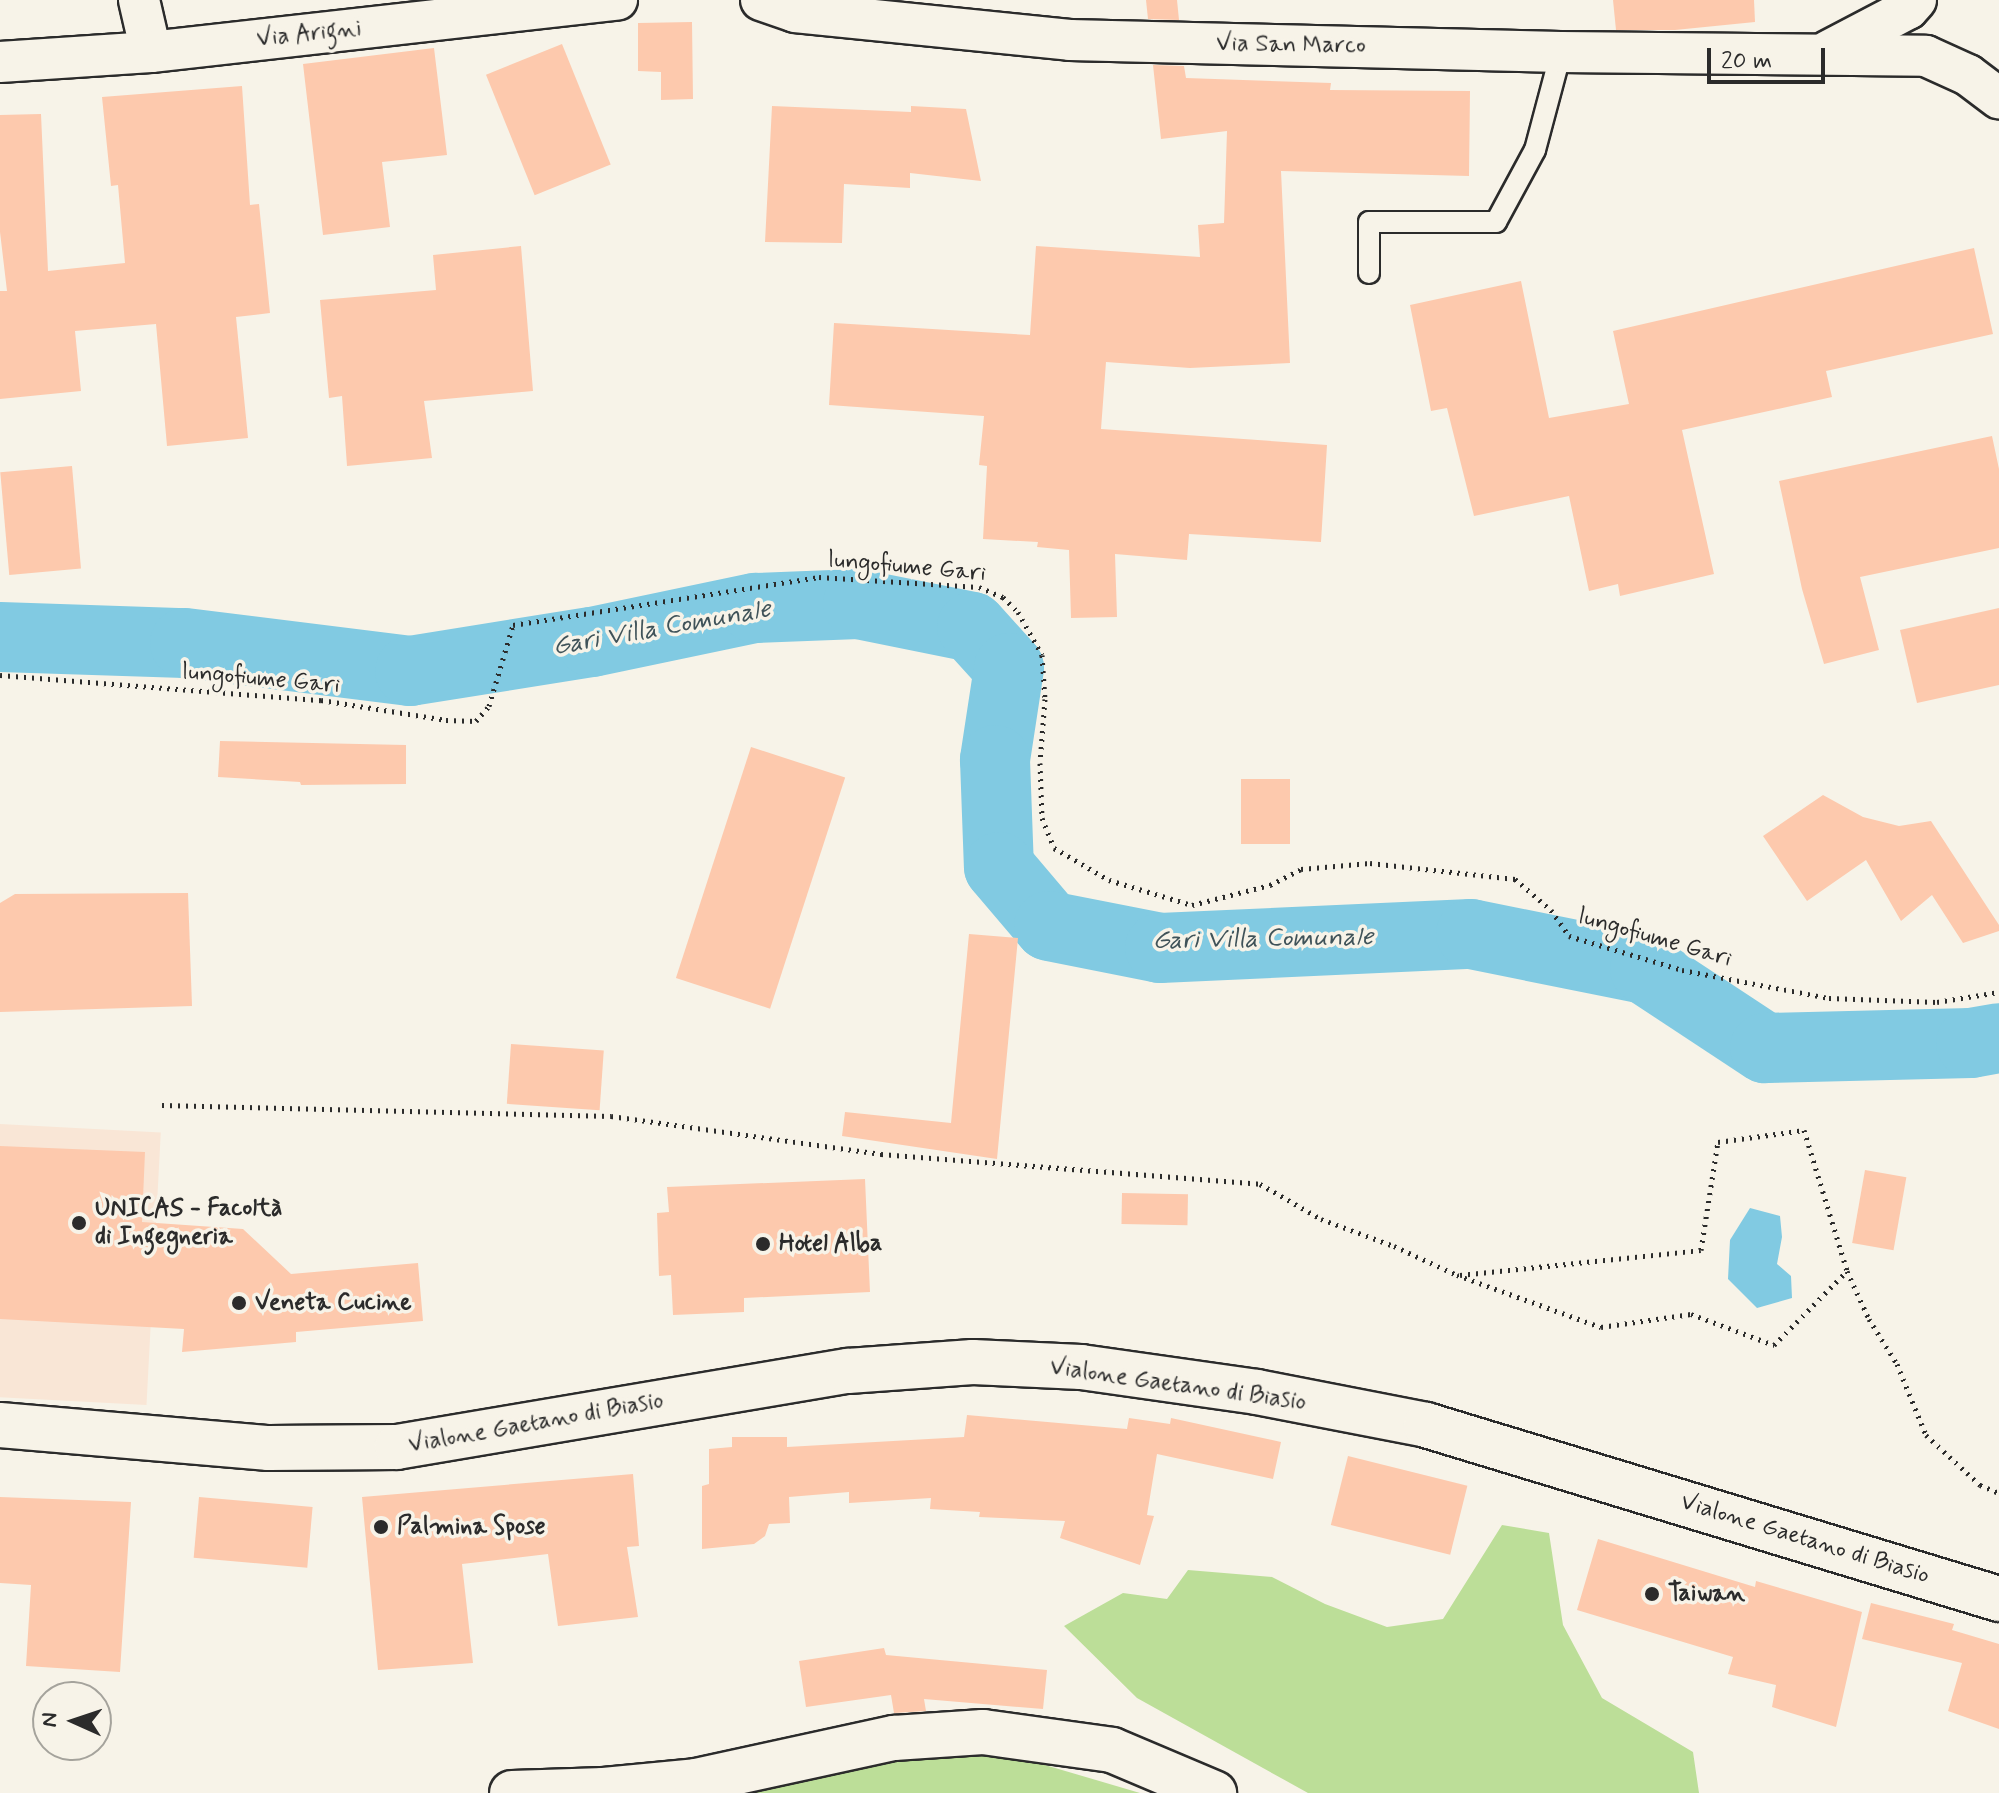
<!DOCTYPE html>
<meta charset="utf-8">
<style>
body{margin:0}
#map{position:relative;width:1999px;height:1793px;overflow:hidden;background:#f7f3e8;font-family:Mynerve,sans-serif}
div>[style]{position:absolute}
[style*='--x']{left:calc(var(--x)*1px);top:calc(var(--y)*1px);width:calc(var(--w)*1px);rotate:calc(var(--a)*1deg)}
.built>*{inset:0;background:#f9e6d6;transform-origin:0 0}
.green>*{inset:0;background:#bcde98}
.water>*{inset:0;background:#81cae2}
.river>*{height:70px;margin:-35px;padding:0 35px;transform-origin:35px;border-radius:35px;background:#81cae2}
.building>*{inset:0;background:#fdc9ad;transform-origin:0 0}
.path>*{height:5px;margin-top:-2.5px;transform-origin:0;background:repeating-linear-gradient(90deg,#2b2b2b 0 2px,transparent 0 8px)}
.roads{filter:drop-shadow(2px 0 #2b2b2b) drop-shadow(-2px 0 #2b2b2b) drop-shadow(0 2px #2b2b2b) drop-shadow(0 -2px #2b2b2b)}
.service>*{height:20px;margin:-10px;padding:0 10px;transform-origin:10px;border-radius:10px;background:#f7f3e8}
.minor>*{height:40px;margin:-20px;padding:0 20px;transform-origin:20px;border-radius:20px;background:#f7f3e8}
.tertiary>*{height:44px;margin:-22px;padding:0 22px;transform-origin:22px;border-radius:22px;background:#f7f3e8}
.dots>*{width:22px;height:22px;translate:-50% -50%;box-sizing:border-box;border:4px solid #f7f3e8;border-radius:50%}
span{translate:-50% -50%;white-space:nowrap;text-align:center;line-height:1.15;-webkit-text-stroke:7px #f7f3e8;paint-order:stroke}
.street-label{font-size:24px;color:#2b2b2b}
.poi-label{font-size:24px;color:#2b2b2b;font-weight:700}
.left{translate:0 -50%;text-align:left}
.water-label{font-size:26px;color:#405359;font-style:italic}
.north{position:absolute;left:32px;top:1681px;width:80px;height:80px;box-sizing:border-box;background:#f7f3e8;border:2px solid #a5a39c;border-radius:50%;rotate:273deg;font-size:22px;font-weight:700;line-height:32px;text-align:center;color:#2b2b2b}
.north::after{content:'';display:block;margin:auto;width:28px;height:36px;background:#2b2b2b;clip-path:polygon(50% 0,100% 100%,50% 72%,0 100%)}
.scale{position:absolute;left:1707px;top:48px;width:118px;height:36px;box-sizing:border-box;border:4px solid #2b2b2b;border-top:0;padding-left:10px;font-size:24px;line-height:28px;white-space:nowrap;color:#2b2b2b;-webkit-text-stroke:6px #f7f3e8;paint-order:stroke}
</style>
<div id="map">
<div class="built">
<i style="left:0;top:1124px;width:161px;height:273px;rotate:3deg"></i>
</div>
<div class="green">
<i style="clip-path:polygon(1502px 1525px,1549px 1533px,1563px 1625px,1602px 1698px,1693px 1752px,1699px 1793px,1308px 1793px,1137px 1698px,1064px 1626px,1123px 1593px,1167px 1599px,1188px 1570px,1272px 1577px,1325px 1604px,1387px 1627px,1443px 1619px)"></i>
<i style="clip-path:polygon(947px 1736px,1140px 1793px,698px 1793px)"></i>
</div>
<div class="water">
<i style="clip-path:polygon(1750px 1208px,1780px 1216px,1782px 1237px,1777px 1264px,1791px 1276px,1792px 1298px,1757px 1308px,1728px 1279px,1730px 1240px)"></i>
</div>
<div class="river">
<i style="--x:0;--y:637;--w:185;--a:1.9"></i>
<i style="--x:185;--y:643;--w:227;--a:7.1"></i>
<i style="--x:410;--y:671;--w:184;--a:-9.1"></i>
<i style="--x:592;--y:642;--w:167;--a:-11.8"></i>
<i style="--x:755;--y:608;--w:103;--a:-2.2"></i>
<i style="--x:858;--y:604;--w:116;--a:11.4"></i>
<i style="--x:972;--y:627;--w:55;--a:47.9"></i>
<i style="--x:1009;--y:668;--w:93;--a:98.7"></i>
<i style="--x:995;--y:760;--w:107;--a:87.9"></i>
<i style="--x:999;--y:867;--w:77;--a:49.7"></i>
<i style="--x:1049;--y:926;--w:113;--a:11.2"></i>
<i style="--x:1160;--y:948;--w:311;--a:-2.6"></i>
<i style="--x:1471;--y:934;--w:177;--a:11.4"></i>
<i style="--x:1645;--y:969;--w:144;--a:33.4"></i>
<i style="--x:1765;--y:1048;--w:206;--a:-1.4"></i>
<i style="--x:1971;--y:1043;--w:28;--a:-10"></i>
</div>
<div class="building">
<i style="clip-path:polygon(1146px 0,1177px 0,1179px 20px,1148px 19px)"></i>
<i style="clip-path:polygon(1613px 0,1754px 0,1755px 22px,1675px 30px,1616px 30px)"></i>
<i style="clip-path:polygon(692px 22px,693px 99px,661px 100px,661px 72px,638px 71px,638px 23px)"></i>
<i style="left:562px;top:44px;width:130px;height:82px;rotate:68deg"></i>
<i style="clip-path:polygon(434px 48px,447px 155px,382px 162px,390px 227px,323px 235px,303px 64px)"></i>
<i style="clip-path:polygon(1153px 65px,1184px 66px,1186px 78px,1331px 83px,1330px 90px,1470px 91px,1469px 176px,1281px 171px,1290px 363px,1190px 368px,1106px 362px,1101px 429px,1327px 445px,1321px 542px,1189px 534px,1187px 560px,1115px 554px,1117px 617px,1071px 618px,1069px 550px,1037px 547px,1038px 542px,983px 539px,987px 466px,979px 465px,984px 416px,829px 405px,834px 323px,1030px 335px,1036px 246px,1200px 257px,1198px 225px,1224px 223px,1227px 131px,1161px 139px)"></i>
<i style="clip-path:polygon(242px 86px,250px 205px,259px 204px,270px 313px,236px 317px,248px 438px,167px 446px,156px 324px,75px 331px,81px 391px,0 399px,0 291px,7px 291px,0 232px,0 115px,41px 114px,48px 271px,125px 263px,118px 185px,111px 186px,102px 97px)"></i>
<i style="clip-path:polygon(772px 106px,911px 112px,911px 106px,966px 109px,981px 181px,910px 173px,910px 188px,844px 184px,842px 243px,765px 242px)"></i>
<i style="clip-path:polygon(521px 246px,533px 391px,424px 401px,432px 458px,347px 466px,342px 396px,329px 398px,320px 300px,436px 290px,433px 255px)"></i>
<i style="clip-path:polygon(1974px 248px,1993px 334px,1826px 371px,1832px 397px,1682px 430px,1714px 574px,1620px 596px,1618px 584px,1589px 591px,1569px 496px,1474px 516px,1447px 408px,1431px 411px,1410px 305px,1521px 281px,1549px 418px,1629px 404px,1613px 331px)"></i>
<i style="clip-path:polygon(1992px 436px,1999px 469px,1999px 548px,1860px 577px,1879px 650px,1824px 664px,1802px 589px,1779px 481px)"></i>
<i style="left:72px;top:466px;width:103px;height:72px;rotate:85deg"></i>
<i style="clip-path:polygon(1999px 608px,1999px 685px,1917px 703px,1900px 630px)"></i>
<i style="clip-path:polygon(220px 741px,406px 745px,406px 784px,301px 785px,300px 782px,218px 777px)"></i>
<i style="left:751px;top:747px;width:99px;height:243px;rotate:18deg"></i>
<i style="left:1241px;top:779px;width:49px;height:65px"></i>
<i style="clip-path:polygon(1823px 795px,1863px 817px,1899px 826px,1931px 821px,1999px 925px,1999px 931px,1963px 943px,1932px 895px,1901px 921px,1866px 860px,1807px 901px,1763px 836px)"></i>
<i style="clip-path:polygon(188px 893px,192px 1006px,0 1012px,0 903px,15px 894px)"></i>
<i style="clip-path:polygon(969px 934px,1018px 938px,997px 1159px,842px 1136px,845px 1112px,951px 1123px)"></i>
<i style="left:511px;top:1044px;width:93px;height:60px;rotate:4deg"></i>
<i style="clip-path:polygon(0 1146px,145px 1152px,142px 1222px,243px 1229px,291px 1274px,418px 1263px,423px 1321px,296px 1332px,296px 1342px,182px 1352px,184px 1329px,0 1319px)"></i>
<i style="left:1865px;top:1170px;width:42px;height:74px;rotate:10deg"></i>
<i style="clip-path:polygon(865px 1179px,870px 1292px,744px 1298px,744px 1312px,673px 1315px,671px 1275px,659px 1276px,657px 1213px,669px 1212px,667px 1187px)"></i>
<i style="left:1122px;top:1193px;width:66px;height:31px;rotate:1deg"></i>
<i style="clip-path:polygon(967px 1415px,1127px 1429px,1129px 1418px,1170px 1424px,1171px 1418px,1281px 1442px,1273px 1479px,1157px 1454px,1147px 1515px,1154px 1516px,1140px 1565px,1060px 1538px,1065px 1521px,979px 1517px,980px 1512px,930px 1509px,931px 1498px,849px 1503px,849px 1492px,789px 1497px,790px 1523px,769px 1524px,765px 1536px,754px 1544px,702px 1549px,702px 1486px,709px 1484px,709px 1449px,732px 1447px,732px 1437px,787px 1437px,787px 1447px,964px 1437px)"></i>
<i style="left:1348px;top:1456px;width:123px;height:71px;rotate:14deg"></i>
<i style="clip-path:polygon(633px 1474px,639px 1546px,627px 1547px,638px 1617px,558px 1626px,548px 1554px,462px 1564px,473px 1663px,378px 1670px,362px 1497px)"></i>
<i style="clip-path:polygon(0 1497px,131px 1502px,120px 1672px,26px 1666px,31px 1585px,0 1583px)"></i>
<i style="left:199px;top:1497px;width:114px;height:61px;rotate:5deg"></i>
<i style="clip-path:polygon(1598px 1539px,1755px 1587px,1756px 1581px,1862px 1612px,1836px 1727px,1772px 1707px,1776px 1685px,1728px 1674px,1733px 1657px,1577px 1610px)"></i>
<i style="clip-path:polygon(1871px 1603px,1954px 1624px,1952px 1630px,1999px 1644px,1999px 1729px,1948px 1711px,1962px 1663px,1862px 1639px)"></i>
<i style="clip-path:polygon(884px 1648px,886px 1655px,1047px 1670px,1043px 1709px,924px 1699px,926px 1711px,894px 1713px,891px 1695px,806px 1707px,799px 1661px)"></i>
</div>
<div class="path">
<i style="--x:0;--y:675;--w:322;--a:4.5"></i>
<i style="--x:321;--y:700;--w:127;--a:9.1"></i>
<i style="--x:446;--y:720;--w:30;--a:2"></i>
<i style="--x:476;--y:721;--w:20;--a:-49"></i>
<i style="--x:489;--y:706;--w:84;--a:-73.5"></i>
<i style="--x:513;--y:625;--w:310;--a:-8.9"></i>
<i style="--x:819;--y:577;--w:160;--a:3.6"></i>
<i style="--x:979;--y:587;--w:26;--a:23"></i>
<i style="--x:1003;--y:597;--w:21;--a:45"></i>
<i style="--x:1018;--y:612;--w:49;--a:60.8"></i>
<i style="--x:1042;--y:655;--w:44;--a:86.1"></i>
<i style="--x:1045;--y:699;--w:64;--a:94.5"></i>
<i style="--x:1040;--y:763;--w:55;--a:87.9"></i>
<i style="--x:1042;--y:818;--w:32;--a:68"></i>
<i style="--x:1054;--y:848;--w:64;--a:30.2"></i>
<i style="--x:1109;--y:880;--w:87;--a:16.8"></i>
<i style="--x:1192;--y:905;--w:81;--a:-14.4"></i>
<i style="--x:1270;--y:885;--w:35;--a:-27"></i>
<i style="--x:1301;--y:869;--w:69;--a:-5"></i>
<i style="--x:1370;--y:863;--w:146;--a:6.3"></i>
<i style="--x:1515;--y:879;--w:48;--a:40.7"></i>
<i style="--x:1551;--y:910;--w:32;--a:55"></i>
<i style="--x:1569;--y:936;--w:118;--a:16.7"></i>
<i style="--x:1682;--y:970;--w:150;--a:10.8"></i>
<i style="--x:1829;--y:998;--w:108;--a:2.1"></i>
<i style="--x:1937;--y:1002;--w:63;--a:-9.2"></i>
<i style="--x:162;--y:1105;--w:449;--a:1.4"></i>
<i style="--x:611;--y:1116;--w:273;--a:8"></i>
<i style="--x:881;--y:1154;--w:380;--a:4.5"></i>
<i style="--x:1260;--y:1184;--w:70;--a:29.8"></i>
<i style="--x:1321;--y:1219;--w:78;--a:20.3"></i>
<i style="--x:1394;--y:1246;--w:69;--a:24.7"></i>
<i style="--x:1457;--y:1275;--w:153;--a:19.9"></i>
<i style="--x:1601;--y:1327;--w:91;--a:-8.2"></i>
<i style="--x:1691;--y:1314;--w:89;--a:20.5"></i>
<i style="--x:1774;--y:1345;--w:104;--a:-45.4"></i>
<i style="--x:1460;--y:1275;--w:242;--a:-5.9"></i>
<i style="--x:1701;--y:1250;--w:109;--a:-81.1"></i>
<i style="--x:1718;--y:1142;--w:87;--a:-7.9"></i>
<i style="--x:1804;--y:1130;--w:147;--a:73"></i>
<i style="--x:1847;--y:1271;--w:53;--a:65.4"></i>
<i style="--x:1869;--y:1319;--w:53;--a:58.1"></i>
<i style="--x:1897;--y:1364;--w:77;--a:67.8"></i>
<i style="--x:1926;--y:1435;--w:74;--a:42.8"></i>
<i style="--x:1980;--y:1485;--w:21;--a:23"></i>
</div>
<div class="roads">
<div class="service">
<i style="--x:1369;--y:273;--w:51;--a:-90"></i>
<i style="--x:1369;--y:222;--w:127;--a:0"></i>
<i style="--x:1496;--y:222;--w:82;--a:-61.6"></i>
<i style="--x:1535;--y:150;--w:101;--a:-75.1"></i>
</div>
<div class="minor">
<i style="--x:139;--y:0;--w:53;--a:77"></i>
<i style="--x:761;--y:0;--w:36;--a:19"></i>
<i style="--x:795;--y:12;--w:276;--a:5.8"></i>
<i style="--x:1070;--y:40;--w:491;--a:1.4"></i>
<i style="--x:1561;--y:52;--w:365;--a:0.6"></i>
<i style="--x:1926;--y:56;--w:46;--a:24.3"></i>
<i style="--x:1968;--y:75;--w:39;--a:37"></i>
<i style="--x:1828;--y:51;--w:90;--a:-27.7"></i>
<i style="--x:1908;--y:9;--w:12;--a:-48"></i>
<i style="--x:0;--y:62;--w:151;--a:-3.8"></i>
<i style="--x:151;--y:52;--w:469;--a:-6.4"></i>
</div>
<div class="tertiary">
<i style="--x:0;--y:1425;--w:270;--a:4.9"></i>
<i style="--x:269;--y:1448;--w:128;--a:-0.4"></i>
<i style="--x:397;--y:1447;--w:457;--a:-9.6"></i>
<i style="--x:848;--y:1371;--w:125;--a:-4.1"></i>
<i style="--x:973;--y:1362;--w:108;--a:2.7"></i>
<i style="--x:1081;--y:1367;--w:178;--a:8.1"></i>
<i style="--x:1257;--y:1392;--w:172;--a:11"></i>
<i style="--x:1426;--y:1425;--w:599;--a:16.89"></i>
<i style="--x:512;--y:1793;--w:92;--a:-1.9"></i>
<i style="--x:604;--y:1790;--w:92;--a:-5.6"></i>
<i style="--x:696;--y:1781;--w:203;--a:-12.3"></i>
<i style="--x:894;--y:1738;--w:89;--a:-3.9"></i>
<i style="--x:983;--y:1732;--w:130;--a:7.9"></i>
<i style="--x:1112;--y:1750;--w:111;--a:22.9"></i>
</div>
</div>
<div class="dots">
<i style="left:79px;top:1223px;background:#2b2b2b"></i>
<i style="left:763px;top:1244px;background:#2b2b2b"></i>
<i style="left:239px;top:1303px;background:#2b2b2b"></i>
<i style="left:381px;top:1527px;background:#2b2b2b"></i>
<i style="left:1652px;top:1594px;background:#2b2b2b"></i>
</div>
<div class="street-label">
<span style="left:309px;top:34px;rotate:-6deg">Via Arigni</span>
<span style="left:1291px;top:45px;rotate:1deg">Via San Marco</span>
<span style="left:907px;top:567px;rotate:5deg">lungofiume Gari</span>
<span style="left:261px;top:679px;rotate:5deg">lungofiume Gari</span>
<span style="left:1655px;top:938px;rotate:16deg">lungofiume Gari</span>
<span style="left:1178px;top:1385px;rotate:8deg">Vialone Gaetano di Biasio</span>
<span style="left:536px;top:1423px;rotate:-10deg">Vialone Gaetano di Biasio</span>
<span style="left:1805px;top:1539px;rotate:17deg">Vialone Gaetano di Biasio</span>
</div>
<div class="poi-label">
<span class="left" style="left:95px;top:1223px">UNICAS - Facoltà<br>di Ingegneria</span>
<span class="left" style="left:779px;top:1244px">Hotel Alba</span>
<span class="left" style="left:255px;top:1303px">Veneta Cucine</span>
<span class="left" style="left:397px;top:1527px">Palmina Spose</span>
<span class="left" style="left:1668px;top:1594px">Taiwan</span>
</div>
<div class="water-label">
<span style="left:662px;top:629px;rotate:-10deg">Gari Villa Comunale</span>
<span style="left:1263px;top:940px;rotate:-1deg">Gari Villa Comunale</span>
</div>
<div class="north">N</div>
<div class="scale">20 m</div>
</div>
